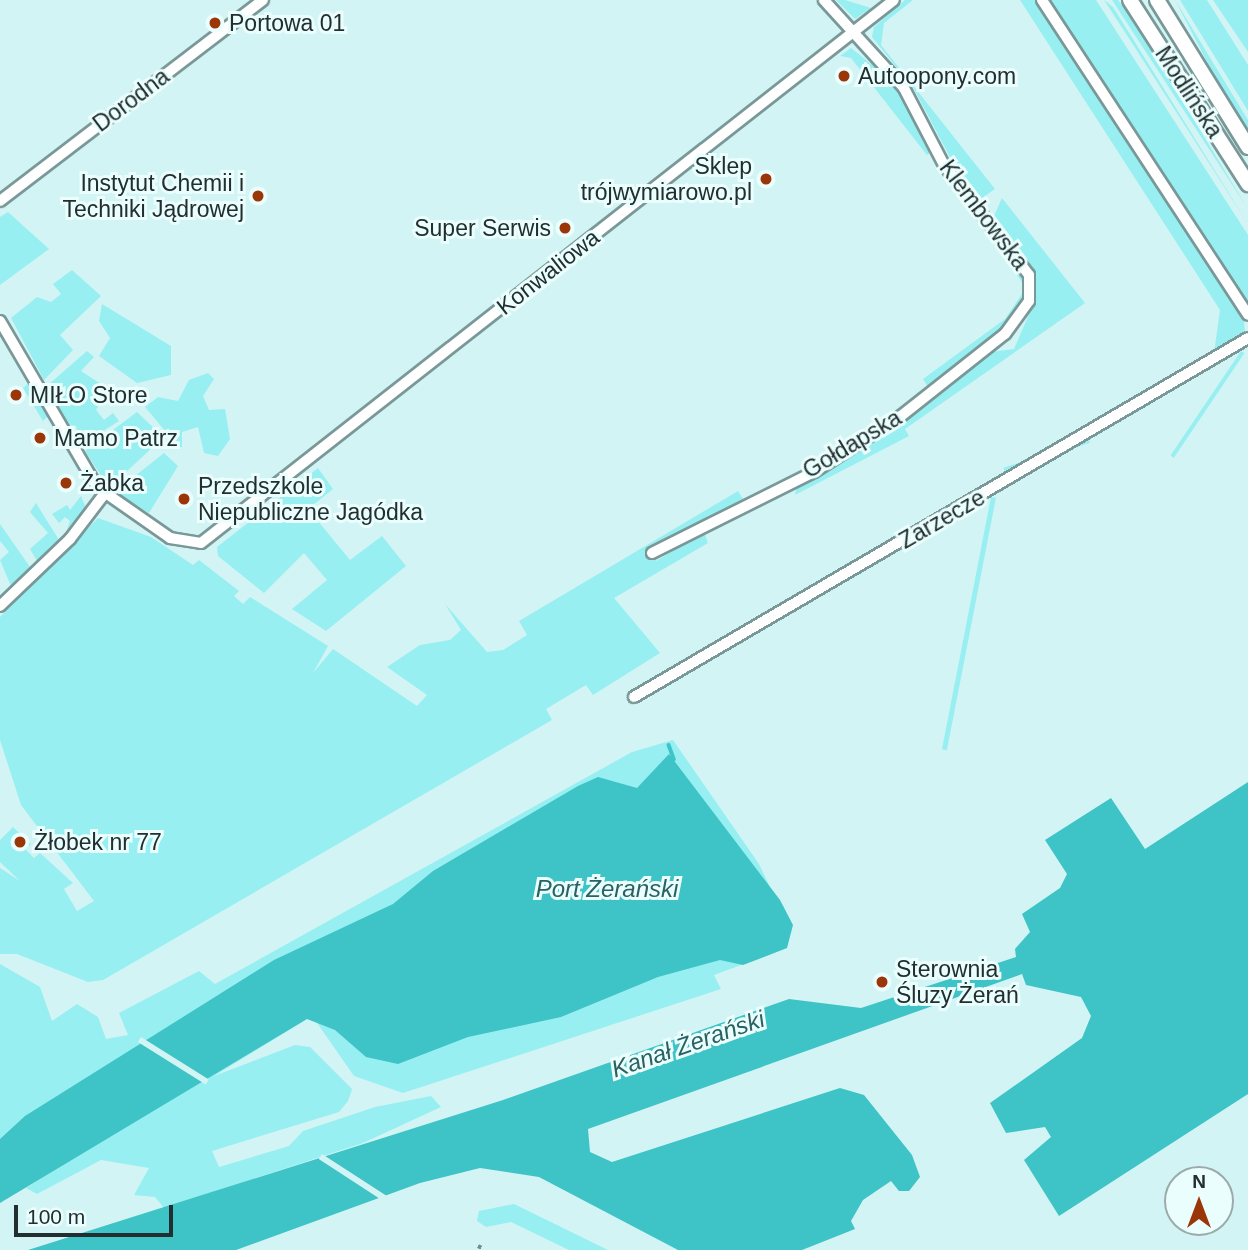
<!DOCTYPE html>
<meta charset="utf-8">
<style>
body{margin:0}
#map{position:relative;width:1248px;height:1250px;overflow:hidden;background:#d3f4f4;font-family:Arial,sans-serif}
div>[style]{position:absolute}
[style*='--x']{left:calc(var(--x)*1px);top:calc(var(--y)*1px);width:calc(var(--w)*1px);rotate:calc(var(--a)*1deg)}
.green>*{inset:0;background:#97eff1;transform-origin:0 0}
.water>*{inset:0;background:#3ec3c6}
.pier>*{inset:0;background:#d3f4f4;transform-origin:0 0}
.stream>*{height:3.5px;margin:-1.75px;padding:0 1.75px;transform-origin:1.75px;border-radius:1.75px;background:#3ec3c6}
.roads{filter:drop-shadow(2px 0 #7a9898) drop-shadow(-2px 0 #7a9898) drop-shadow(0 2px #7a9898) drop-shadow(0 -2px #7a9898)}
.minor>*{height:10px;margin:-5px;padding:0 5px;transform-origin:5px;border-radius:5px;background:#fff}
.major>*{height:14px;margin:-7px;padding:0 7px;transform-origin:7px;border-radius:7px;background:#fff}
.rail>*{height:3.5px;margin-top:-1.75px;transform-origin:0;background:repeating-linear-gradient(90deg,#758b8b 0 3.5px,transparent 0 10.5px)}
.dots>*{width:19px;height:19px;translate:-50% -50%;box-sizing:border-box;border:4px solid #ebfefe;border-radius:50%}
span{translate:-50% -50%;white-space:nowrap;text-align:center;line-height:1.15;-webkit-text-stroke:6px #ebfefe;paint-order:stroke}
.poi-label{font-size:23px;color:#222e2f}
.left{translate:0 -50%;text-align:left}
.right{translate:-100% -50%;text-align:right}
.street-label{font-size:23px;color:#222e2f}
.water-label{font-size:24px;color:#2b6162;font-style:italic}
.north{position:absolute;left:1164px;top:1166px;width:70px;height:70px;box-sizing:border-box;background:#ebfefe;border:2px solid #9babab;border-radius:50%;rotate:0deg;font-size:19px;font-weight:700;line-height:28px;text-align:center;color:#222e2f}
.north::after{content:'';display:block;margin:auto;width:24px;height:32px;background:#9b3609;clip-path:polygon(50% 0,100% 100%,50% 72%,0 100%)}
.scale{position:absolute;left:14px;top:1205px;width:159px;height:32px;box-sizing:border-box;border:4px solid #222e2f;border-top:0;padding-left:9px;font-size:21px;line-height:24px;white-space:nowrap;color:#222e2f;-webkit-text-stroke:5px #ebfefe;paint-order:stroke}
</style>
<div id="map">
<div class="green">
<i style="clip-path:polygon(836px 0,845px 0,871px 8px,855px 19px)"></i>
<i style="clip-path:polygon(905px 0,913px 0,884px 23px,881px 45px,995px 189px,982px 198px,952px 161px,914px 89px,872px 37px,874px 27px)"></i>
<i style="clip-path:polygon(1020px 0,1035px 0,1244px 321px,1245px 335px,1214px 353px,1220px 310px)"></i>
<i style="clip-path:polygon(1047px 0,1096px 0,1248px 235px,1248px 307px)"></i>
<i style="clip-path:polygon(1104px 0,1113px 7px,1248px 224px,1132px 43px)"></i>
<i style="clip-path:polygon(1112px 0,1118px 0,1137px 26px,1248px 209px)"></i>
<i style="clip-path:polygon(1175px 0,1248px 120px,1248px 129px,1218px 83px)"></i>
<i style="clip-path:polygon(1180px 0,1207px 0,1248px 65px,1248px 111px)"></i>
<i style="clip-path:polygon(1213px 0,1248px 0,1248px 52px)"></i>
<i style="clip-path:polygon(851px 48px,889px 78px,933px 151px,927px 155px,851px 58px,840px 56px)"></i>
<i style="clip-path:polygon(1002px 198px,1085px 303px,905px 429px,909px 436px,795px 495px,797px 485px,906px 420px,991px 352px,1014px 349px,1033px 305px,1034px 277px,993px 218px)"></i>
<i style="clip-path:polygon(8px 212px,49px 249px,0 285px,0 217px)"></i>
<i style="clip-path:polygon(974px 213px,1022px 269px,1025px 277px,1026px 288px,1025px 295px,1009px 324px,930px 390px,923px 379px,1005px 319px,1026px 288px)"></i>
<i style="clip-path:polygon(72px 270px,101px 296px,60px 335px,73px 350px,44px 380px,11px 318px,37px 297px,51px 302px,61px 294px,53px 284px)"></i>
<i style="clip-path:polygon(102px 304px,171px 346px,171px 375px,137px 383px,99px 356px,110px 338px,99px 321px)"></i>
<i style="clip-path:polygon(87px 351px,94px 357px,81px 371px,107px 388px,96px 410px,104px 420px,113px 413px,119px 421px,81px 445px,76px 426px,62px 423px,48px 385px)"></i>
<i style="left:1241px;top:351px;width:4px;height:126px;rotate:34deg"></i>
<i style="clip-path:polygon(208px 373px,214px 379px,203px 396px,209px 410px,225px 409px,230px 439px,218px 456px,204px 453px,198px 427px,182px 432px,182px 447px,170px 448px,166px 432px,145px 407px,158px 397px,178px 401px,189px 380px)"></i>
<i style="clip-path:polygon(30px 382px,49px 415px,43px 421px,23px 388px)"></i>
<i style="clip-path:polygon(137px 412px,159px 433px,155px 445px,109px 488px,85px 451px)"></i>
<i style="left:1089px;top:440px;width:3px;height:90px;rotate:72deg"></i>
<i style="clip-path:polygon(164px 453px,178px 466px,149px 513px,115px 492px)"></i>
<i style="clip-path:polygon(318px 468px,333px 489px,308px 509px,350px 560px,382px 536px,406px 566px,326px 631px,292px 609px,327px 580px,304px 553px,264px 593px,218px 556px,217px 547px)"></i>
<i style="clip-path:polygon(738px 491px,743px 499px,650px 550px,656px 561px,704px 532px,708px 543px,614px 598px,660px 653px,593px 695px,586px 685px,546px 709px,552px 720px,103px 980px,88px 982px,17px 954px,0 954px,0 868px,20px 881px,0 862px,0 840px,13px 827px,31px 844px,26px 850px,34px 858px,40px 853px,73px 883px,64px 889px,77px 911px,94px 901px,21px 805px,0 740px,0 617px,98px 518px,151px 537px,193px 565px,199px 560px,239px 591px,234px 596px,243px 604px,250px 597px,328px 646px,313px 673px,333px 649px,417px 706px,427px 695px,387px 667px,420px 645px,450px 640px,461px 630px,445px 604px,487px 652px,503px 650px,527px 635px,519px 621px)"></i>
<i style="clip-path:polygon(81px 496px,86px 508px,67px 529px,70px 521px,65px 517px,59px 523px,52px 514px,67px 505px,70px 510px)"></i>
<i style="left:991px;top:497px;width:5px;height:257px;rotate:11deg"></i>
<i style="clip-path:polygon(36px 503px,59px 540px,37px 561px,30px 549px,48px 533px,30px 512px)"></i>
<i style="clip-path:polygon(0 524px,30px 567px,11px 586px,0 560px,9px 552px,0 541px)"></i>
<i style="clip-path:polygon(673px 740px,759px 864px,793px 936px,774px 901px,459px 945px,0 1141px,0 964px,40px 987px,52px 1021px,77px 1004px,98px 1017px,106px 1039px,128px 1035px,119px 1013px,199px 971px,215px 984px,632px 752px)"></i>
<i style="clip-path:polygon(787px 948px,714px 975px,721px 989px,403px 1093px,354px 1076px,315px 1020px,307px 1019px,214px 1076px,295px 1045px,310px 1047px,352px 1089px,348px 1101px,339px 1112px,212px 1151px,219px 1167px,289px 1146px,303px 1131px,375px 1107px,431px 1096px,441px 1107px,363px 1143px,164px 1208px,155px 1197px,134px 1195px,149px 1168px,101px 1160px,37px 1194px,26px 1188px,291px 1016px,412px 1012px)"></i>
<i style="clip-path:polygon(514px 1204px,608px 1250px,569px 1250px,511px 1222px,486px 1227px,477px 1221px,479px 1211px)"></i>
</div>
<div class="water">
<i style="clip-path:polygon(669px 754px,780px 900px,793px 925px,787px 948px,743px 965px,720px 960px,658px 977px,561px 1017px,468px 1037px,398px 1064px,366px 1057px,335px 1030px,307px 1019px,0 1203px,0 1139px,25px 1116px,274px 960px,393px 904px,433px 871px,578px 786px,598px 777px,637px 788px)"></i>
<i style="clip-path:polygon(1248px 782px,1248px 1094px,1059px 1216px,1024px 1160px,1051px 1137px,1045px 1127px,1006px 1133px,990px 1103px,1082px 1038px,1091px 1016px,1081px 997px,1026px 985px,1022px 974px,588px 1129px,590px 1152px,612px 1162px,840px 1088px,864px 1095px,912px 1155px,920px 1177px,909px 1191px,899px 1191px,891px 1181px,863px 1200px,851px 1221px,855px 1229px,802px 1250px,678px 1250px,539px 1177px,480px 1168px,420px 1183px,236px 1250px,28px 1250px,503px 1100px,789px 999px,861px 1008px,1016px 957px,1015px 949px,1030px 932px,1022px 914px,1060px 888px,1067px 874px,1045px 840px,1111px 798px,1145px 849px)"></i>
</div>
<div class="pier">
<i style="left:141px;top:1037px;width:80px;height:6px;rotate:32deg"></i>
<i style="left:322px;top:1154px;width:81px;height:6px;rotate:33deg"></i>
</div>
<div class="stream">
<i style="--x:669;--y:745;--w:15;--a:70"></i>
</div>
<div class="roads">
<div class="minor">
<i style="--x:1042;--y:0;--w:376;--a:56.8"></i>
<i style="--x:0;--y:201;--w:331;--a:-37.4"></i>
<i style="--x:0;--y:321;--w:192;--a:59.7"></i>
<i style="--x:97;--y:487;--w:89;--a:34.9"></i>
<i style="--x:170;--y:538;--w:31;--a:9"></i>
<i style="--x:201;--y:543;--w:880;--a:-38.08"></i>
<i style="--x:652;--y:553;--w:181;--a:-26.6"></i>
<i style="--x:814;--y:472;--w:103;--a:-32.8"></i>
<i style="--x:901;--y:416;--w:132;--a:-38.3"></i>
<i style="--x:1005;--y:334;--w:41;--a:-54"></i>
<i style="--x:1029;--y:301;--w:26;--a:-90"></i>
<i style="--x:1029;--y:275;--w:139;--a:-127.7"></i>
<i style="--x:944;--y:165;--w:87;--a:-117.5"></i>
<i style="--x:904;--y:88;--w:119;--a:-132.3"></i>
<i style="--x:0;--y:606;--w:97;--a:-43.7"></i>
<i style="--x:70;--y:539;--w:58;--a:-52.7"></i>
<i style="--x:634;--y:697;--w:711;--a:-30.31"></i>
</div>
<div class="major">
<i style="--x:1130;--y:0;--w:219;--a:57.3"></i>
<i style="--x:1157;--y:0;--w:173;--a:58.2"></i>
</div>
</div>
<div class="rail">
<i style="--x:478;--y:1246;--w:9;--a:27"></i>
</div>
<div class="dots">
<i style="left:215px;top:23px;background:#9b3609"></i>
<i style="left:844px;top:76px;background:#9b3609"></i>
<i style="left:766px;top:179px;background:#9b3609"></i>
<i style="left:258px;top:196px;background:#9b3609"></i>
<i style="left:565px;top:228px;background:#9b3609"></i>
<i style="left:16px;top:395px;background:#9b3609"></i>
<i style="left:40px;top:438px;background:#9b3609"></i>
<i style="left:66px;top:483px;background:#9b3609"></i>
<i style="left:184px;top:499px;background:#9b3609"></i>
<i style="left:20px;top:842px;background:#9b3609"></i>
<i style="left:882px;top:982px;background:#9b3609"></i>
</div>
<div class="poi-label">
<span class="left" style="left:229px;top:23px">Portowa 01</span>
<span class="left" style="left:858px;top:76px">Autoopony.com</span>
<span class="right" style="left:752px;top:179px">Sklep<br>trójwymiarowo.pl</span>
<span class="right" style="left:244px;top:196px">Instytut Chemii i<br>Techniki Jądrowej</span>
<span class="right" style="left:551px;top:228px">Super Serwis</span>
<span class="left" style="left:30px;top:395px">MIŁO Store</span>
<span class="left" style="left:54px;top:438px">Mamo Patrz</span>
<span class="left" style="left:80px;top:483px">Żabka</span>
<span class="left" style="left:198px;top:499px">Przedszkole<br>Niepubliczne Jagódka</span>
<span class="left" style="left:34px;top:842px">Żłobek nr 77</span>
<span class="left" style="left:896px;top:982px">Sterownia<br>Śluzy Żerań</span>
</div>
<div class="street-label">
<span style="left:1189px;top:92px;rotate:57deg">Modlińska</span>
<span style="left:131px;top:100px;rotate:-37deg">Dorodna</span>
<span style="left:984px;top:215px;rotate:53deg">Klembowska</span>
<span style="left:548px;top:272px;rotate:-38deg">Konwaliowa</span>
<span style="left:852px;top:444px;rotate:-31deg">Gołdapska</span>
<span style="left:942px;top:519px;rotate:-30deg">Zarzecze</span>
</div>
<div class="water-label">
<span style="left:607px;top:889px">Port Żerański</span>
<span style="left:688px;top:1044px;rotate:-19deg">Kanał Żerański</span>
</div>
<div class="north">N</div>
<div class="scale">100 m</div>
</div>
